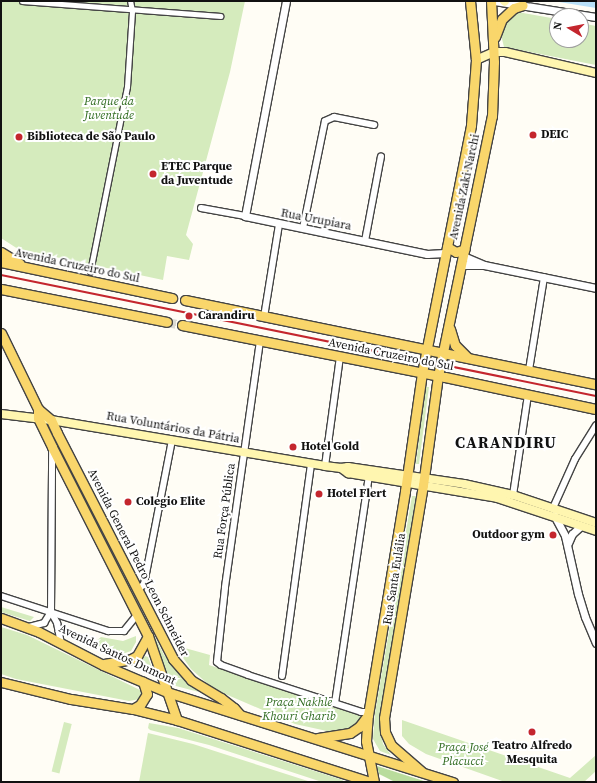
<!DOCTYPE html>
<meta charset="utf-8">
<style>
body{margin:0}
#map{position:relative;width:597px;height:783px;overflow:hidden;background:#fffdf5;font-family:"Source Serif 4",serif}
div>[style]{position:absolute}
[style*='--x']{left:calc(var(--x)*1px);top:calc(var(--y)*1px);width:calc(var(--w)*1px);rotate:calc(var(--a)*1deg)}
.green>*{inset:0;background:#d5ebbd;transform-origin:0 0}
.forest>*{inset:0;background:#b9dc9c}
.water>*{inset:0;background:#b9e0f7}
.primary-tunnel>*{height:9px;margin-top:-4.5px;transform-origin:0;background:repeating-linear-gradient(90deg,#dbdad3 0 9px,transparent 0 13.5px)}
.roads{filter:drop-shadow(1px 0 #444) drop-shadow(-1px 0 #444) drop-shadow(0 1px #444) drop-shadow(0 -1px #444)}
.pedestrian>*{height:4.5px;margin:-2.25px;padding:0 2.25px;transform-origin:2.25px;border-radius:2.25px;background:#fff}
.minor>*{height:6px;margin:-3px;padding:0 3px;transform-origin:3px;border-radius:3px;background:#fff}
.tertiary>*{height:7px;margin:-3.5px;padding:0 3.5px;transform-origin:3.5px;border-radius:3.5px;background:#fff}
.secondary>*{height:8px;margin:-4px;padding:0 4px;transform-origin:4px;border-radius:4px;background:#fff6b0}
.primary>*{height:9px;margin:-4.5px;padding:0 4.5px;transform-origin:4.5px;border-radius:4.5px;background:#f9d66b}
.rail>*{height:2px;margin:-1px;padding:0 1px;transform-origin:1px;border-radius:1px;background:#c4262e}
.dots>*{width:11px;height:11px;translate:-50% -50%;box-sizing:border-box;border:2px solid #fff;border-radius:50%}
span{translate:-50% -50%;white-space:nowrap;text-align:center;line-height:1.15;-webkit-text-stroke:4px #fff;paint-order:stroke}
.park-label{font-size:12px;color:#2f6b1f;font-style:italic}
.poi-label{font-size:12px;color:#111;font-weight:700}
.left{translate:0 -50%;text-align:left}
.right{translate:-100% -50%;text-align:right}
.street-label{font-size:12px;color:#111}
.district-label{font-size:16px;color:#111;font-weight:700;letter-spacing:1px}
.frame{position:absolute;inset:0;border:2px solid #111;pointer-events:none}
.north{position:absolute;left:549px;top:8px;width:40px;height:40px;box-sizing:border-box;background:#fff;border:1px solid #a0a0a0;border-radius:50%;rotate:280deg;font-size:11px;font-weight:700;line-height:16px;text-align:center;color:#111}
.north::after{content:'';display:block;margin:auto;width:14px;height:18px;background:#c4262e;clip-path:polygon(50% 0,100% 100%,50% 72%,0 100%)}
</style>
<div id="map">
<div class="green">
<i style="clip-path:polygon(1px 1px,245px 1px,230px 72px,186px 235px,193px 244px,189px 260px,167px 256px,163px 280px,18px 249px,1px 238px)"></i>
<i style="clip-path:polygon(512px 11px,557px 19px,557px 40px,581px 40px,581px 23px,596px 26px,596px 65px,504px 47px,502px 39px,502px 27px)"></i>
<i style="clip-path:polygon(425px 387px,429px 387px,419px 464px,416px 464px)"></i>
<i style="clip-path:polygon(50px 432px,52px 432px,164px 655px,184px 680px,199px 692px,172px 685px,169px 681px,157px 646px)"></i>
<i style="clip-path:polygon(412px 496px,416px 496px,379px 723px,383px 744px,391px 755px,380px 751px,373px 739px,375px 713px)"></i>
<i style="clip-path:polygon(1px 607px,34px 617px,30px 621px,1px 612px)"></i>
<i style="clip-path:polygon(1px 627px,27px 635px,142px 691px,143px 695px,140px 699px,129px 701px,16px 679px,1px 674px)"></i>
<i style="clip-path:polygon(70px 633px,96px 641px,101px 637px,123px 641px,136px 636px,136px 642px,131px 651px,119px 655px)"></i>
<i style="clip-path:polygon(174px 645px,210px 655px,209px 665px,361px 716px,361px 718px,354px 727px,336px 733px,295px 724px,223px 693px,209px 685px,191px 669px)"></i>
<i style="clip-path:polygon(145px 656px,148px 657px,153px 671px,152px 673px,149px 674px,133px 666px)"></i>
<i style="clip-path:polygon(402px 720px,570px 778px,596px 755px,596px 771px,584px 782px,505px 782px,426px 754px,409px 744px,402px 736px)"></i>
<i style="left:64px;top:722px;width:8px;height:51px;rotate:14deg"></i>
<i style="clip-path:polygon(149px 723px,178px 728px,343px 780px,342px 782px,322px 782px,209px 745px,150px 730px,148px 728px)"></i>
<i style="clip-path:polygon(148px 733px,193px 744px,311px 782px,139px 782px)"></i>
</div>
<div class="forest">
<i style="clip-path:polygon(377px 766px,427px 782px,395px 782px,379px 774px)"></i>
</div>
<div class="water">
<i style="clip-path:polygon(553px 1px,596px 1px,596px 8px)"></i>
</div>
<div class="primary-tunnel">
<i style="--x:167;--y:322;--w:15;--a:11"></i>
</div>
<div class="roads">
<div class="pedestrian">
<i style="--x:22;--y:1;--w:199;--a:4.3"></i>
<i style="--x:90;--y:272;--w:189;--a:-78.7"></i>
<i style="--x:127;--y:87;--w:76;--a:-86.2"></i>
<i style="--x:132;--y:11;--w:10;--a:-101"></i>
</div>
<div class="minor">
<i style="--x:201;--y:208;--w:45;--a:10.3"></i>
<i style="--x:303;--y:228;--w:109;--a:-78.4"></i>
<i style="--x:325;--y:121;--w:10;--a:-24"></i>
<i style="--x:334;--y:117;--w:41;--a:11.3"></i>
<i style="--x:365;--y:241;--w:86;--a:-79.3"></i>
<i style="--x:264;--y:317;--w:94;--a:-80.8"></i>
<i style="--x:260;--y:341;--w:249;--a:98.1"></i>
<i style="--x:225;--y:588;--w:74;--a:96.2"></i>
<i style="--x:217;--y:662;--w:5;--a:37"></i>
<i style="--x:221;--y:665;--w:29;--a:20"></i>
<i style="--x:248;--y:675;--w:119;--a:18.1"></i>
<i style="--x:361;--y:712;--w:8;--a:0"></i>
<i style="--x:529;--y:370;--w:94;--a:-80.8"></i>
<i style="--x:325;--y:466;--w:110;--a:-82.2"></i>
<i style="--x:513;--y:495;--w:101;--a:-81.5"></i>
<i style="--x:553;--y:508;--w:54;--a:-65.8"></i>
<i style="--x:575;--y:459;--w:40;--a:-58"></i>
<i style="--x:138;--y:590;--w:8;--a:-45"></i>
<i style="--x:144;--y:584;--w:147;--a:-79"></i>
<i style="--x:1;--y:596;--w:113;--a:18.1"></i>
<i style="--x:108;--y:631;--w:16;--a:0"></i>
<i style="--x:124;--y:631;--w:21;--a:-51"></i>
<i style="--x:51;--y:612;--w:13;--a:61"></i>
<i style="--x:57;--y:623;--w:20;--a:79"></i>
<i style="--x:29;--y:627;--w:16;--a:-15"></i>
<i style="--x:44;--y:623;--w:13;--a:-58"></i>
<i style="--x:51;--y:612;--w:163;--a:-89.6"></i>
<i style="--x:282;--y:676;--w:214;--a:-82.2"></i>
<i style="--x:335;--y:703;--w:230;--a:-81.5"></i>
</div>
<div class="tertiary">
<i style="--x:286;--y:1;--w:219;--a:100.8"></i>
<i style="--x:245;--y:216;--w:186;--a:11.8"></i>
<i style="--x:427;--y:254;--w:18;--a:-3"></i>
<i style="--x:494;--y:1;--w:103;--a:8.9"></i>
<i style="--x:463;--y:256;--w:23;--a:23"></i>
<i style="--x:484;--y:265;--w:114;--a:11.6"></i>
<i style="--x:461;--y:265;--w:22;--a:0"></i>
<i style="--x:554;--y:515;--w:24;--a:62"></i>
<i style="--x:565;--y:536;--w:59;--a:77.4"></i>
<i style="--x:578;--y:594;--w:24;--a:73"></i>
<i style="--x:585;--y:617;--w:28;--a:67"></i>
<i style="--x:568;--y:543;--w:10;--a:-66"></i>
<i style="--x:572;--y:534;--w:12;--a:-42"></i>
</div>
<div class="secondary">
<i style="--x:504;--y:1;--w:1;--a:45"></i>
<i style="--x:476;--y:60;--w:20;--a:-24"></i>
<i style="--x:494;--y:52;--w:11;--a:0"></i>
<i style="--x:505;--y:52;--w:93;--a:13"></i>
<i style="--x:1;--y:414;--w:50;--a:6.8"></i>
<i style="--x:51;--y:420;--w:278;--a:9.5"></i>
<i style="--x:325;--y:466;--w:16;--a:7"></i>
<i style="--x:341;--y:468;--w:7;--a:-8"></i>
<i style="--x:348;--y:467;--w:117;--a:8.3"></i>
<i style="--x:464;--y:484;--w:50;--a:12.7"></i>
<i style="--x:513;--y:495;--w:88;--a:18.6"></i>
<i style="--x:341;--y:468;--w:9;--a:36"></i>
<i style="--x:348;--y:473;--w:151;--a:9.5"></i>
<i style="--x:497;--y:498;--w:104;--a:18.4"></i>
</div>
<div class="primary">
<i style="--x:495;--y:37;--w:19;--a:-69"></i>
<i style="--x:502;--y:19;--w:16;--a:-43"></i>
<i style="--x:514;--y:8;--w:9;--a:-18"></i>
<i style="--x:447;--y:247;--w:10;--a:29"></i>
<i style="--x:456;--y:252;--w:9;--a:-18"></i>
<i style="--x:1;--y:252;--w:22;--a:32"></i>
<i style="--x:1;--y:262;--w:175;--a:11.9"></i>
<i style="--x:1;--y:289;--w:169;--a:11.2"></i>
<i style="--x:185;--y:300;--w:419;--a:11.6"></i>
<i style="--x:182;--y:325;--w:268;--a:11.2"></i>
<i style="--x:445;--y:377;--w:154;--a:12"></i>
<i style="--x:450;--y:329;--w:17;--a:73"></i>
<i style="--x:455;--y:345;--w:18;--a:45"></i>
<i style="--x:1;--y:333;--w:85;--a:64"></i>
<i style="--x:38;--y:409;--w:17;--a:40"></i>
<i style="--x:51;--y:420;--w:14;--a:65"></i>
<i style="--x:57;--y:433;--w:254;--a:62.8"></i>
<i style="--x:173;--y:659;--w:28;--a:49"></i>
<i style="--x:191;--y:680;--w:35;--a:31"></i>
<i style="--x:221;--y:698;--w:16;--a:38"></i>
<i style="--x:234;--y:708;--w:9;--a:49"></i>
<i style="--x:38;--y:409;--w:9;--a:90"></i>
<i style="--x:38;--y:418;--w:32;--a:64"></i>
<i style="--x:52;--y:447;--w:212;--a:63.1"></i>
<i style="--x:148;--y:636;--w:89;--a:71"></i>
<i style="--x:1;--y:618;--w:40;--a:20.2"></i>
<i style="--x:39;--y:632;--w:72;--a:27.3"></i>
<i style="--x:103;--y:665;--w:69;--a:22.9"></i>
<i style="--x:167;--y:692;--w:300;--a:17.5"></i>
<i style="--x:104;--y:664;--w:27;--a:-10"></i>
<i style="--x:131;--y:659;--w:7;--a:-27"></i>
<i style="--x:137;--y:656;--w:23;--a:-61"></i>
<i style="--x:1;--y:682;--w:72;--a:13.7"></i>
<i style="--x:71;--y:699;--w:63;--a:9.2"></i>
<i style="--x:133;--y:709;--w:45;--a:14"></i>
<i style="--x:177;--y:720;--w:203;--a:17.8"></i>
<i style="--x:133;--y:709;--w:8;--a:-30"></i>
<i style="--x:140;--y:705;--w:13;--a:-58"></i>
<i style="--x:147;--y:694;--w:13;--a:-108"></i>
<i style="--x:318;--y:738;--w:32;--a:-9"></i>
<i style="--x:350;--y:733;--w:11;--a:-34"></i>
<i style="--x:359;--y:727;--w:15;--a:-53"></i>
<i style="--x:422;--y:772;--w:41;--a:-138.9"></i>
<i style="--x:391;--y:745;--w:14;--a:-115"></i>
<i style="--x:385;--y:732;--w:14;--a:-94"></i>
<i style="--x:384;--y:718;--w:236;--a:-80.5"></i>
<i style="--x:423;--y:485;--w:110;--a:-82.2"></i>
<i style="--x:438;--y:376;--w:266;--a:-78.3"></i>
<i style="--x:492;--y:116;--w:54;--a:-87.9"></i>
<i style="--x:494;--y:62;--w:61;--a:-92.8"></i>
<i style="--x:374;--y:782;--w:42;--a:-101"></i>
<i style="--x:366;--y:741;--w:26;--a:-86"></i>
<i style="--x:368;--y:715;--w:227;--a:-80.6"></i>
<i style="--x:405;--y:491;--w:119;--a:-81.8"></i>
<i style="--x:422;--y:373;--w:253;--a:-78.8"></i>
<i style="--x:471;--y:125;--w:65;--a:-85.6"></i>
<i style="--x:476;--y:60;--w:59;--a:-95.8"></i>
</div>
</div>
<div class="rail">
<i style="--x:1;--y:275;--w:607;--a:11.49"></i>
</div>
<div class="dots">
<i style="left:533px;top:135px;background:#c4262e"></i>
<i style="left:19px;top:137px;background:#c4262e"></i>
<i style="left:153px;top:174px;background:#c4262e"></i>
<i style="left:189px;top:316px;background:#c4262e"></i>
<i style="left:293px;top:447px;background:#c4262e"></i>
<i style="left:319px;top:494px;background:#c4262e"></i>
<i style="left:128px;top:502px;background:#c4262e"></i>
<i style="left:553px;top:535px;background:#c4262e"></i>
<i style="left:532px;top:732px;background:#c4262e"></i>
</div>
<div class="park-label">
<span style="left:109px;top:109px">Parque da<br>Juventude</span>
<span style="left:299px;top:710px">Praça Nakhle<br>Khouri Gharib</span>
<span style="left:463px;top:755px">Praça José<br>Placucci</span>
</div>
<div class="poi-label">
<span class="left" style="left:541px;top:135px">DEIC</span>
<span class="left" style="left:27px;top:137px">Biblioteca de São Paulo</span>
<span class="left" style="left:161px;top:174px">ETEC Parque<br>da Juventude</span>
<span class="left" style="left:198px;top:316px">Carandiru</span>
<span class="left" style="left:301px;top:447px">Hotel Gold</span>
<span class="left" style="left:327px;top:494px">Hotel Flert</span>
<span class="left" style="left:136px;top:502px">Colegio Elite</span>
<span class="right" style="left:545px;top:535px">Outdoor gym</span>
<span style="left:532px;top:753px">Teatro Alfredo<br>Mesquita</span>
</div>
<div class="street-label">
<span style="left:465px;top:187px;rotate:-78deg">Avenida Zaki Narchi</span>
<span style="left:316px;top:220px;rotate:11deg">Rua Urupiara</span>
<span style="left:77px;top:266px;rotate:12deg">Avenida Cruzeiro do Sul</span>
<span style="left:391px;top:355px;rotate:11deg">Avenida Cruzeiro do Sul</span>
<span style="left:173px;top:428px;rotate:10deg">Rua Voluntários da Pátria</span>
<span style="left:225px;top:511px;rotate:-82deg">Rua Força Pública</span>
<span style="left:138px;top:563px;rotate:63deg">Avenida General Pedro Leon Schneider</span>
<span style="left:395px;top:579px;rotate:-81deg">Rua Santa Eulália</span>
<span style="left:117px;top:655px;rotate:25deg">Avenida Santos Dumont</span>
</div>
<div class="district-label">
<span style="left:506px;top:442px">CARANDIRU</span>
</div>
<div class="frame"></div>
<div class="north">N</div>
</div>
